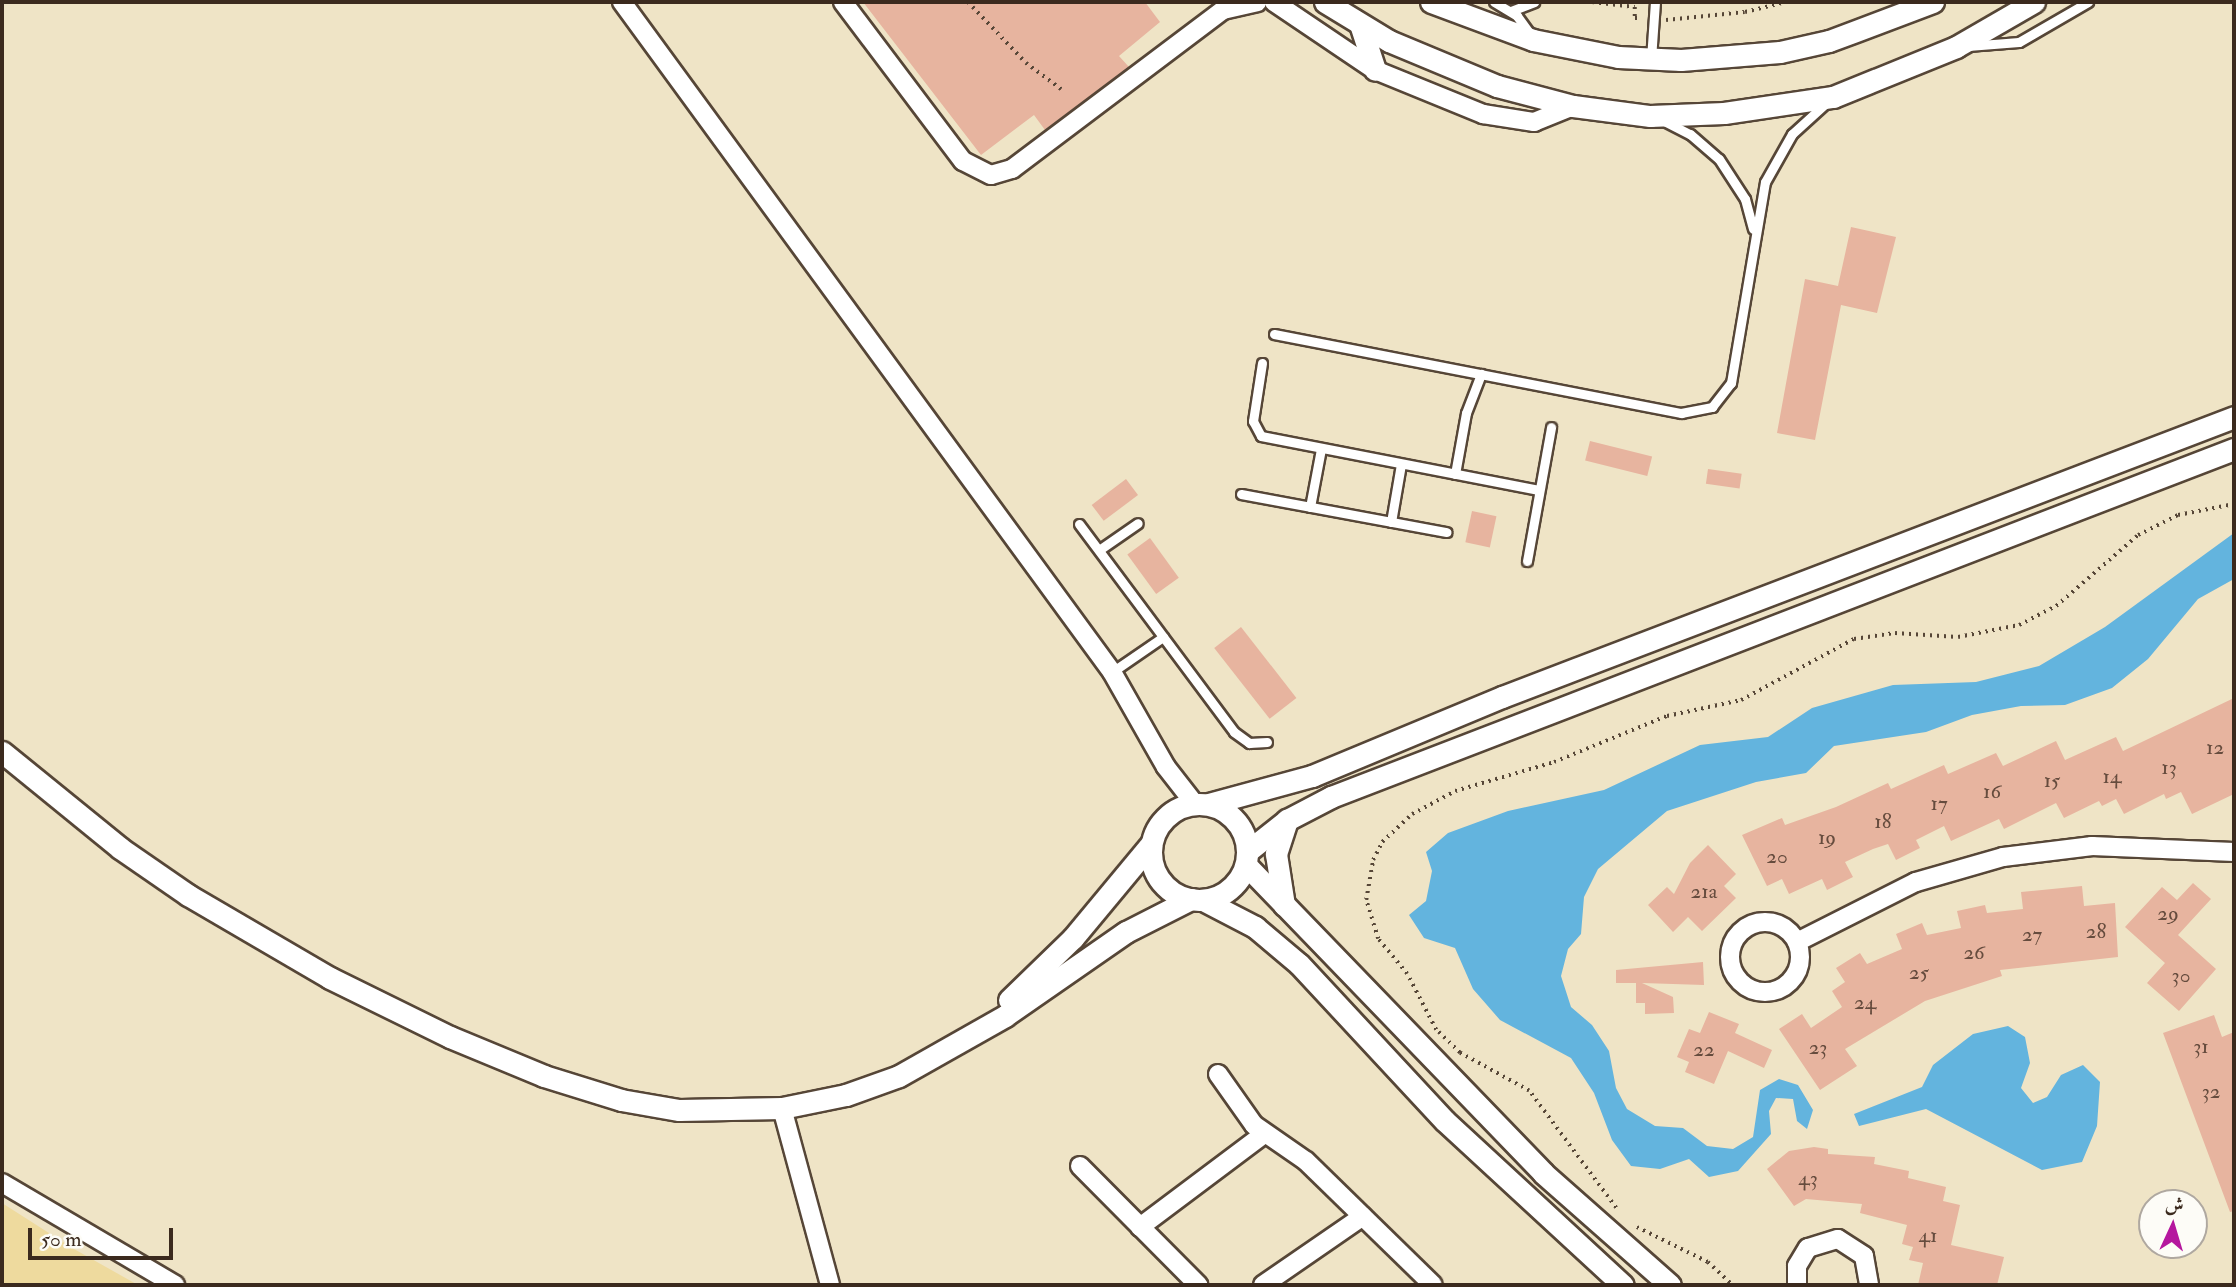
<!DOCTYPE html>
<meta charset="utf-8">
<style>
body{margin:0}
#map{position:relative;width:2236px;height:1287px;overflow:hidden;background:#efe4c6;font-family:"IM FELL Double Pica",Amiri,serif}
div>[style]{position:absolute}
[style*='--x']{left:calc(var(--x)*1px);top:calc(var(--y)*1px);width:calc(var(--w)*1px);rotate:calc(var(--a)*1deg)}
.sand>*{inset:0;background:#eeda9e}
.water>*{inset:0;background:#63b4de}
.building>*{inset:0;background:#e7b49f;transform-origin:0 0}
.path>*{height:3.5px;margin-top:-1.75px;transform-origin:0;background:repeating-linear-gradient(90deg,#564637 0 2px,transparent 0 7px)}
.roads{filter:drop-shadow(2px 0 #564637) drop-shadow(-2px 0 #564637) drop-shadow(0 2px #564637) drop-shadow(0 -2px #564637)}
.service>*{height:9px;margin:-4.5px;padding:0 4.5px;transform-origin:4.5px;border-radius:4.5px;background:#fff}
.minor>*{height:18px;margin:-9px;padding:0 9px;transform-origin:9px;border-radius:9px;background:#fff}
.minor>.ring{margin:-9px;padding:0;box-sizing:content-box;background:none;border:18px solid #fff;border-radius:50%}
.tertiary>*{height:21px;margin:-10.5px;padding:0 10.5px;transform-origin:10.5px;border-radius:10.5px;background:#fff}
.tertiary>.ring{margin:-10.5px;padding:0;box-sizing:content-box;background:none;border:21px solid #fff;border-radius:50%}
span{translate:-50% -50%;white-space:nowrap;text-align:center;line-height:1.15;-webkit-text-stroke:6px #fdfcf7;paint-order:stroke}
.number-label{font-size:21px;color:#664c3e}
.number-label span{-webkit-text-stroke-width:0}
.frame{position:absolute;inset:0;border:4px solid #3b2a1e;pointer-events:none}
.north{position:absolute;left:2138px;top:1189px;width:70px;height:70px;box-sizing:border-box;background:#fdfcf7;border:2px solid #afa8a0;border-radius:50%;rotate:4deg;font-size:19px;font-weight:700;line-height:28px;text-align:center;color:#3b2a1e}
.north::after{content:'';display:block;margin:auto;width:24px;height:32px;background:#b5179e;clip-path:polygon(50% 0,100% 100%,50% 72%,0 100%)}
.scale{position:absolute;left:28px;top:1228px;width:145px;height:32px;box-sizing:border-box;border:4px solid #3b2a1e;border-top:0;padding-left:9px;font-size:21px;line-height:24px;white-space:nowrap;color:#3b2a1e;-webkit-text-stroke:5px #fdfcf7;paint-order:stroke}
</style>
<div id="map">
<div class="sand">
<i style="clip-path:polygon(2px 1203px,74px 1249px,138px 1285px,2px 1285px)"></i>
</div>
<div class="water">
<i style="clip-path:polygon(2234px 533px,2234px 579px,2198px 599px,2148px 659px,2112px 688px,2065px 705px,2021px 706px,1972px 715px,1926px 732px,1834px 746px,1806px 773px,1756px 782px,1667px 811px,1598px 869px,1584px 897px,1581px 934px,1568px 949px,1561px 976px,1571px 1007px,1592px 1025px,1609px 1051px,1616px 1088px,1627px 1109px,1655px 1126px,1683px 1128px,1707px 1146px,1733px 1149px,1753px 1137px,1760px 1090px,1779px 1079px,1798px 1085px,1813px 1110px,1807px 1129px,1797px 1121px,1793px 1099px,1776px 1098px,1769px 1111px,1771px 1134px,1738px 1171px,1709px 1177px,1689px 1159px,1660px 1169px,1631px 1166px,1612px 1140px,1594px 1093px,1571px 1058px,1500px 1020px,1473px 989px,1455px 948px,1424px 938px,1409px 915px,1426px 901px,1432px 871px,1426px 852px,1448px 833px,1508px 811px,1604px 790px,1700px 745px,1768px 737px,1812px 708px,1893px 685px,1976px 682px,2039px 666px,2105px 627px)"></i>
<i style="clip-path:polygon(2008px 1026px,2025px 1037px,2030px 1063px,2021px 1088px,2033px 1103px,2047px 1097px,2061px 1075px,2083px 1065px,2100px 1082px,2097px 1126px,2082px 1162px,2042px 1170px,1926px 1109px,1859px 1126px,1854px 1114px,1922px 1087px,1933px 1065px,1973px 1034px)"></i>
</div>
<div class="building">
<i style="clip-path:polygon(863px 2px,1145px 2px,1160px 22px,1119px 56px,1129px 67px,1045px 130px,1034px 115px,981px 155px)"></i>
<i style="clip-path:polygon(1851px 227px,1896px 237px,1877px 313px,1841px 305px,1815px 440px,1777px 433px,1805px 279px,1838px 286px)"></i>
<i style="left:1590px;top:441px;width:64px;height:20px;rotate:14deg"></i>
<i style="left:1708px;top:469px;width:34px;height:15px;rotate:8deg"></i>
<i style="left:1126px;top:479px;width:20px;height:43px;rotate:53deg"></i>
<i style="left:1472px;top:511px;width:25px;height:32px;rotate:12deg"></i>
<i style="left:1150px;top:538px;width:49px;height:28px;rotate:54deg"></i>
<i style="left:1241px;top:627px;width:90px;height:34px;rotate:52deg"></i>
<i style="clip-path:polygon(2234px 698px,2234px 794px,2192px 814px,2181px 792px,2166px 799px,2164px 794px,2124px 814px,2116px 799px,2102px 806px,2099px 801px,2064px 818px,2056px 803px,2004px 829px,1999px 819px,1951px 841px,1944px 826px,1916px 840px,1920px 848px,1896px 860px,1888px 844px,1873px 849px,1845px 862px,1853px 877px,1827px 890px,1822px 879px,1789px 894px,1782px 879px,1767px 886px,1742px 835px,1782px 818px,1785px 825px,1836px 807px,1888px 783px,1891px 789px,1944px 765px,1948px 774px,1996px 753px,2003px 766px,2056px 741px,2065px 760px,2116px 737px,2123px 751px)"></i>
<i style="clip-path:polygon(1708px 845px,1736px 874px,1724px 886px,1736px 898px,1702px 931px,1688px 917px,1673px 932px,1648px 905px,1667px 887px,1674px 894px,1690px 863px)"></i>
<i style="clip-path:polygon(2193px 883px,2211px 899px,2178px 935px,2216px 969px,2179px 1011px,2147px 983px,2165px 963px,2125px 927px,2162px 887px,2177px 900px)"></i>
<i style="clip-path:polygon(2082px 886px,2084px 906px,2115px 903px,2118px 957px,2000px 970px,2002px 976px,1925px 1001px,1845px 1049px,1857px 1066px,1820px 1090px,1779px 1029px,1802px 1014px,1811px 1028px,1842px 1007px,1832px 991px,1845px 982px,1836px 968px,1860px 953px,1867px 964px,1902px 949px,1896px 934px,1922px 923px,1927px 935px,1961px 928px,1957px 911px,1985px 905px,1987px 913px,2023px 909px,2021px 892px)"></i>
<i style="clip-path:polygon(1703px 962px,1704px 985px,1642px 983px,1673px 997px,1674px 1013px,1645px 1014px,1645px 1003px,1636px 1003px,1636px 983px,1616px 983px,1616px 970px)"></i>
<i style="clip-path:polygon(1709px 1012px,1739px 1024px,1735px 1033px,1772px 1050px,1764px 1068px,1728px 1051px,1714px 1084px,1685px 1072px,1689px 1062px,1677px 1057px,1689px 1029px,1700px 1033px)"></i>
<i style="clip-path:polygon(2214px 1015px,2222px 1037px,2234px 1032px,2234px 1211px,2230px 1212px,2163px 1033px)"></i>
<i style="clip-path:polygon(1814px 1147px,1828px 1149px,1828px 1154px,1875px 1157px,1874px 1164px,1909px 1171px,1908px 1178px,1946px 1187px,1943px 1201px,1960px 1205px,1951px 1245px,2004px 1257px,1997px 1285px,1918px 1285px,1923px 1263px,1909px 1260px,1913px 1247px,1902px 1244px,1907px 1225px,1860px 1213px,1862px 1204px,1806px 1199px,1794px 1206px,1767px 1169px,1789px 1151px)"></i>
</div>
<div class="path">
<i style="--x:968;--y:2;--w:84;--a:46.4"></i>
<i style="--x:1026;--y:63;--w:44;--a:36.6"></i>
<i style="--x:1592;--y:2;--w:43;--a:6.6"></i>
<i style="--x:1635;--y:7;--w:11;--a:90"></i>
<i style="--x:1635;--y:18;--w:6;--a:0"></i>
<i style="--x:1666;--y:20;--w:79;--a:-5.8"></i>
<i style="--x:1745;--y:12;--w:42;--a:-13.7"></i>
<i style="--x:1616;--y:1208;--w:146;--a:-126.6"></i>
<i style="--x:1529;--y:1091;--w:79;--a:-151.2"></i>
<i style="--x:1460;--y:1053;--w:33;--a:-136"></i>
<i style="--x:1436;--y:1030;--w:63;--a:-117.4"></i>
<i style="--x:1407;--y:974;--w:45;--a:-129.6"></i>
<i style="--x:1378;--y:939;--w:41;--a:-107.1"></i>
<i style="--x:1366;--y:900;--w:41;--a:-80.1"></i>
<i style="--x:1373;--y:860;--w:20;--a:-63"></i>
<i style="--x:1382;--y:842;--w:41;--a:-43"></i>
<i style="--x:1412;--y:814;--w:49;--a:-28.1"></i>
<i style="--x:1455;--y:791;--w:103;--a:-16.3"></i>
<i style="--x:1554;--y:762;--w:122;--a:-22.2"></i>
<i style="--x:1667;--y:716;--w:76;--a:-12.2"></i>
<i style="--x:1741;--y:700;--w:128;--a:-28.4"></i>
<i style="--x:1854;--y:639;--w:41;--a:-8.3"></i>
<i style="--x:1895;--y:633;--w:63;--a:3.6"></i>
<i style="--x:1958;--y:637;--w:62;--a:-11.1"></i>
<i style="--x:2019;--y:625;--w:42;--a:-27.2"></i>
<i style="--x:2056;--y:606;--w:108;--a:-40.9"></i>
<i style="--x:2138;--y:535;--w:45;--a:-26.6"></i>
<i style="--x:2178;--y:515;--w:57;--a:-11.1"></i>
<i style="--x:1637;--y:1227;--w:79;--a:26.2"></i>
<i style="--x:1708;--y:1262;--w:34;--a:43"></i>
</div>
<div class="roads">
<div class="service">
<i style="--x:1494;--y:2;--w:27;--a:31"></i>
<i style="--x:1517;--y:16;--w:24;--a:54"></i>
<i style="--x:1511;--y:11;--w:25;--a:-21"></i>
<i style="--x:1968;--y:46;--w:51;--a:-4.5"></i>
<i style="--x:2019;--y:42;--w:80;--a:-30.1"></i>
<i style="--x:1651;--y:59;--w:57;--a:-86"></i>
<i style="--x:1664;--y:121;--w:29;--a:27"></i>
<i style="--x:1690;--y:134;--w:38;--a:41"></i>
<i style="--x:1719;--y:159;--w:48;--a:57"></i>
<i style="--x:1745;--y:199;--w:31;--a:75"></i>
<i style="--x:1274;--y:334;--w:415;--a:11"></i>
<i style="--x:1681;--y:413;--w:32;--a:-11"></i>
<i style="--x:1712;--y:407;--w:31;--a:-52"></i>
<i style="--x:1731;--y:383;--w:204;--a:-80.4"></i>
<i style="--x:1765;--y:182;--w:55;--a:-60.6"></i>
<i style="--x:1792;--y:134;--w:45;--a:-42.3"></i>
<i style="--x:1262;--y:363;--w:59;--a:98.8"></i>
<i style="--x:1253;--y:421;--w:17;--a:62"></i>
<i style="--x:1261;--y:436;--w:283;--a:11"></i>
<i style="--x:1455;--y:474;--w:62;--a:-79.8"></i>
<i style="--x:1466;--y:413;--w:42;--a:-69"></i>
<i style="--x:1241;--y:494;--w:209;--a:10.5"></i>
<i style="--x:1310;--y:507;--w:59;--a:-79.3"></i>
<i style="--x:1391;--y:522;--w:59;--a:-80.2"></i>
<i style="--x:1079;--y:524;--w:259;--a:53.3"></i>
<i style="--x:1234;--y:732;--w:19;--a:36"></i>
<i style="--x:1249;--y:743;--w:18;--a:-3"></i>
<i style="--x:1099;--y:550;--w:47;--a:-34.7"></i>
<i style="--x:1527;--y:561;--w:136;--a:-79.8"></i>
<i style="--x:1112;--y:672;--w:62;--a:-34.5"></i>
</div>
<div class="minor">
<i style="--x:622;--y:2;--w:830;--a:53.82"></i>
<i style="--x:1112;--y:672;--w:109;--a:60.4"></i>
<i style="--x:1166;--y:767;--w:46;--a:52.1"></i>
<i style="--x:843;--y:2;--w:199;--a:53"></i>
<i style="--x:963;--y:161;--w:31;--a:27"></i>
<i style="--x:991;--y:175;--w:22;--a:-16"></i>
<i style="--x:1012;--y:169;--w:264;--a:-37"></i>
<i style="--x:1223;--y:10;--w:35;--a:-13"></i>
<i style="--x:1274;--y:2;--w:122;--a:34"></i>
<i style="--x:1375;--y:70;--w:117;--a:22.2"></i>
<i style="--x:1483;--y:114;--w:52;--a:8.9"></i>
<i style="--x:1534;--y:122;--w:42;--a:-22.3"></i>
<i class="ring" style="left:1730px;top:922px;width:52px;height:52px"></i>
<i style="--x:1797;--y:942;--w:133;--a:-26.8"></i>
<i style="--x:1916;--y:882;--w:91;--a:-16"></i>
<i style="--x:2003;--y:857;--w:90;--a:-7"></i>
<i style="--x:2092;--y:846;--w:142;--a:2.4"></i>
<i style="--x:1218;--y:1074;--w:62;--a:54.8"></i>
<i style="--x:1254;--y:1125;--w:63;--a:34.7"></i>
<i style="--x:1306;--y:1161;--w:177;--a:44.3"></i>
<i style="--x:782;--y:1108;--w:183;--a:74.8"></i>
<i style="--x:1080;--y:1166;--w:168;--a:45.2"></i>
<i style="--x:2;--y:1183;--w:201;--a:30.5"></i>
<i style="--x:1140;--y:1227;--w:155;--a:-36.9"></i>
<i style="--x:1263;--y:1285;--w:121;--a:-34.6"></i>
<i style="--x:1797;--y:1285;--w:19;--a:-90"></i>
<i style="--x:1797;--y:1266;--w:21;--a:-59"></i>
<i style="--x:1808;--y:1248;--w:31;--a:-17"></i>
<i style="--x:1838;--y:1239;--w:31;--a:33"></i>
<i style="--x:1864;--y:1256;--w:29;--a:80"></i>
</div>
<div class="tertiary">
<i style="--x:1325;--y:2;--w:75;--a:31.4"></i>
<i style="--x:1389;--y:41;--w:117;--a:22.6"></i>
<i style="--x:1497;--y:86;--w:79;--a:14.7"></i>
<i style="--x:1573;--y:106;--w:78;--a:7.4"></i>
<i style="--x:1650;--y:116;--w:74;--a:-2.3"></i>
<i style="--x:1724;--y:113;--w:110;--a:-8.4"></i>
<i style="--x:1833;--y:97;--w:133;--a:-22.1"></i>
<i style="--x:1956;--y:47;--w:90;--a:-30"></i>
<i style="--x:1431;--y:2;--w:109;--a:20.4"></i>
<i style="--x:1533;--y:40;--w:87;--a:11.3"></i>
<i style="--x:1618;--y:57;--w:63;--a:2.7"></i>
<i style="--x:1681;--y:60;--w:99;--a:-4.6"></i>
<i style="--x:1780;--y:52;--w:50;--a:-12.7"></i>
<i style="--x:1829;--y:41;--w:111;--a:-20.6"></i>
<i style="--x:1360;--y:24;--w:48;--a:71.9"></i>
<i style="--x:2;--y:752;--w:152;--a:39.1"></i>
<i style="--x:120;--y:848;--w:83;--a:34.7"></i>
<i style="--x:188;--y:895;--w:164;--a:30.3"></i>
<i style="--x:330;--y:978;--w:134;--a:26.2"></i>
<i style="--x:450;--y:1037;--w:102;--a:22.5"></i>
<i style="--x:544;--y:1076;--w:81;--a:17.3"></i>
<i style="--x:621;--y:1100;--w:59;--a:9.8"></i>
<i style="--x:679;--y:1110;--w:103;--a:-1.1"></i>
<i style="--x:782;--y:1108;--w:65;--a:-11.5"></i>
<i style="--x:846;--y:1095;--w:56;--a:-19.7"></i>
<i style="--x:899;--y:1076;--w:122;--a:-29.5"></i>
<i style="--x:1005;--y:1016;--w:147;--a:-34.8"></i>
<i style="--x:1126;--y:932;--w:73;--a:-26.9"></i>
<i class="ring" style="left:1151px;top:804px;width:75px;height:75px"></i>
<i style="--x:1209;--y:804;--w:107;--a:-15.2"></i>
<i style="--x:1312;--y:776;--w:206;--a:-22.6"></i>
<i style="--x:1502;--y:697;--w:784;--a:-20.93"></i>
<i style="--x:1248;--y:851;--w:50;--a:-38.5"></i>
<i style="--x:1287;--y:820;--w:50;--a:-27.6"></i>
<i style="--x:1331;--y:797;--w:968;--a:-21.08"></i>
<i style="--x:1246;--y:865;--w:428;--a:46"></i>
<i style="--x:1543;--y:1173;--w:169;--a:41.4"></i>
<i style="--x:1203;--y:900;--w:59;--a:27.4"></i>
<i style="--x:1255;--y:927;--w:57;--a:40.1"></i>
<i style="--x:1299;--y:964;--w:214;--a:47.1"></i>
<i style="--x:1445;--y:1121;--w:242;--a:42.7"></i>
<i style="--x:1284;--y:905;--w:52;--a:-98.9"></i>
<i style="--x:1276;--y:854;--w:36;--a:-72"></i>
<i style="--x:1009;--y:1000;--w:89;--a:-44.1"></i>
<i style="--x:1073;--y:938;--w:122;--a:-50.3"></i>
</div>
</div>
<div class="number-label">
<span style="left:2215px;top:748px">12</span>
<span style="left:2169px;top:768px">13</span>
<span style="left:2112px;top:777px">14</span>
<span style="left:2052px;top:781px">15</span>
<span style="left:1992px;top:792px">16</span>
<span style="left:1939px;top:804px">17</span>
<span style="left:1883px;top:822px">18</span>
<span style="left:1827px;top:838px">19</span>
<span style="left:1777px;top:857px">20</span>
<span style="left:1704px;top:892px">21a</span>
<span style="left:2168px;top:914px">29</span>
<span style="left:2096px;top:932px">28</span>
<span style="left:2032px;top:935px">27</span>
<span style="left:1974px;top:953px">26</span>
<span style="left:1919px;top:973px">25</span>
<span style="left:2181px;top:976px">30</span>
<span style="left:1865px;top:1003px">24</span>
<span style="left:2201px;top:1047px">31</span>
<span style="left:1818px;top:1048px">23</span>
<span style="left:1704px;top:1050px">22</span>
<span style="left:2211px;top:1092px">32</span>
<span style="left:1808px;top:1179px">43</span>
<span style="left:1928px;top:1236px">41</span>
</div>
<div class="frame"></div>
<div class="north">ش</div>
<div class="scale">50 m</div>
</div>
